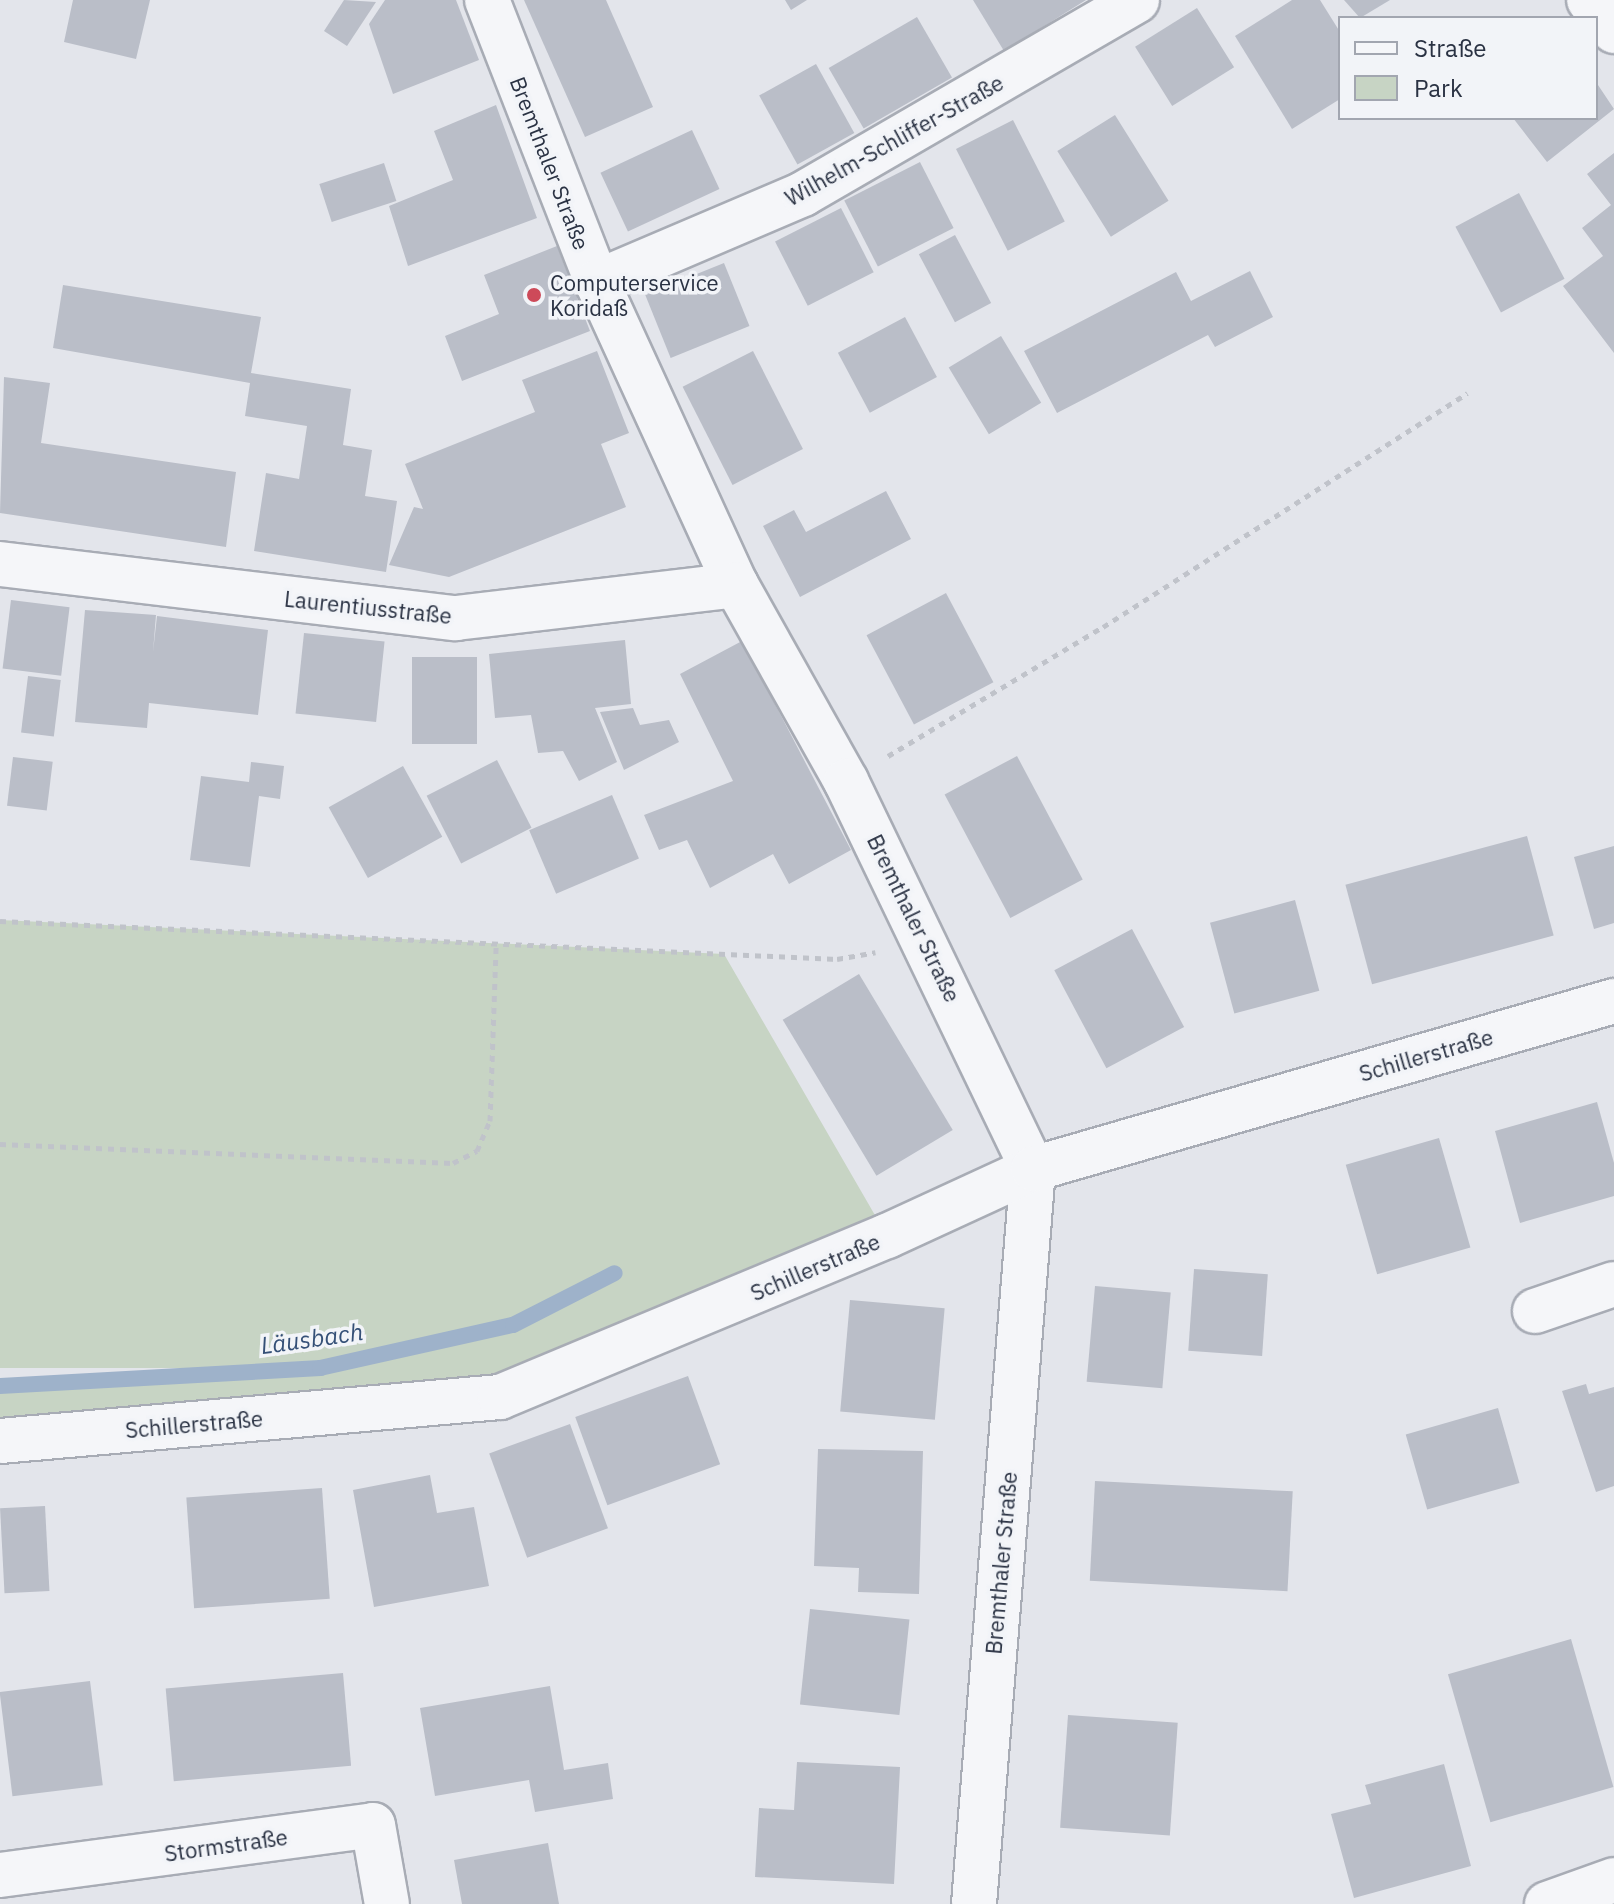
<!DOCTYPE html>
<meta charset="utf-8">
<style>
body{margin:0}
#map{position:relative;width:1614px;height:1904px;overflow:hidden;background:#e3e5eb;font-family:"IBM Plex Sans",sans-serif}
div>[style]{position:absolute}
[style*='--x']{left:calc(var(--x)*1px);top:calc(var(--y)*1px);width:calc(var(--w)*1px);rotate:calc(var(--a)*1deg)}
.green>*{inset:0;background:#c7d4c4}
.stream>*{height:16px;margin:-8px;padding:0 8px;transform-origin:8px;border-radius:8px;background:#9eb2ca}
.building>*{inset:0;background:#babec8;transform-origin:0 0}
.path>*{height:5px;margin-top:-2.5px;transform-origin:0;background:repeating-linear-gradient(90deg,#c0c3ca 0 6px,transparent 0 12px)}
.roads{filter:drop-shadow(2px 0 #a8acb5) drop-shadow(-2px 0 #a8acb5) drop-shadow(0 2px #a8acb5) drop-shadow(0 -2px #a8acb5)}
.minor>*{height:44px;margin:-22px;padding:0 22px;transform-origin:22px;border-radius:22px;background:#f5f6f9}
.dots>*{width:22px;height:22px;translate:-50% -50%;box-sizing:border-box;border:4px solid #f2f4f8;border-radius:50%}
span{translate:-50% -50%;white-space:nowrap;text-align:center;line-height:1.15;-webkit-text-stroke:7px #f2f4f8;paint-order:stroke}
.street-label{font-size:22px;color:#2a3243}
.poi-label{font-size:22px;color:#2a3243}
.left{translate:0 -50%;text-align:left}
.water-label{font-size:24px;color:#355077;font-style:italic}
.legend{position:absolute;left:1338px;top:16px;width:260px;height:104px;box-sizing:border-box;background:#f2f4f8;border:2px solid #a2a6b0;margin:0;padding:10px 14px;list-style:none;font-size:24px;color:#2a3243}
.legend li{display:flex;align-items:center;gap:16px;height:40px}
.legend b{width:40px;border:2px solid #a2a6b0}
</style>
<div id="map">
<div class="green">
<i style="clip-path:polygon(0 920px,724px 954px,887px 1236px,500px 1397px,0 1441px,0 1390px,303px 1368px,0 1368px)"></i>
</div>
<div class="stream">
<i style="--x:0;--y:1386;--w:321;--a:-3.2"></i>
<i style="--x:320;--y:1368;--w:198;--a:-12.6"></i>
<i style="--x:513;--y:1325;--w:114;--a:-27"></i>
</div>
<div class="building">
<i style="clip-path:polygon(73px 0,150px 0,136px 59px,64px 42px)"></i>
<i style="clip-path:polygon(344px 0,376px 2px,347px 46px,324px 31px)"></i>
<i style="clip-path:polygon(385px 0,456px 0,479px 60px,393px 94px,369px 24px)"></i>
<i style="clip-path:polygon(524px 0,606px 0,653px 107px,585px 137px)"></i>
<i style="clip-path:polygon(785px 0,807px 0,791px 10px)"></i>
<i style="clip-path:polygon(973px 0,1086px 0,1004px 51px)"></i>
<i style="clip-path:polygon(1292px 0,1320px 0,1340px 32px,1340px 99px,1292px 129px,1235px 36px)"></i>
<i style="clip-path:polygon(1344px 0,1390px 0,1360px 18px)"></i>
<i style="left:1197px;top:8px;width:70px;height:73px;rotate:58deg"></i>
<i style="left:917px;top:17px;width:70px;height:102px;rotate:60deg"></i>
<i style="left:816px;top:64px;width:79px;height:65px;rotate:61deg"></i>
<i style="clip-path:polygon(1596px 82px,1614px 109px,1547px 162px,1513px 118px,1596px 118px)"></i>
<i style="clip-path:polygon(496px 105px,537px 218px,408px 266px,389px 206px,453px 180px,434px 131px)"></i>
<i style="left:1115px;top:115px;width:101px;height:68px;rotate:58deg"></i>
<i style="left:1013px;top:120px;width:114px;height:64px;rotate:63deg"></i>
<i style="left:692px;top:130px;width:65px;height:101px;rotate:65deg"></i>
<i style="clip-path:polygon(1614px 153px,1614px 353px,1563px 286px,1603px 256px,1582px 228px,1611px 205px,1587px 174px)"></i>
<i style="left:920px;top:162px;width:74px;height:85px;rotate:63deg"></i>
<i style="left:384px;top:163px;width:40px;height:68px;rotate:72deg"></i>
<i style="left:1519px;top:193px;width:97px;height:72px;rotate:62deg"></i>
<i style="left:841px;top:208px;width:72px;height:74px;rotate:63deg"></i>
<i style="left:955px;top:235px;width:77px;height:41px;rotate:62deg"></i>
<i style="clip-path:polygon(557px 246px,590px 331px,462px 381px,445px 336px,499px 314px,484px 275px)"></i>
<i style="left:724px;top:263px;width:68px;height:85px;rotate:68deg"></i>
<i style="clip-path:polygon(1250px 271px,1273px 317px,1215px 347px,1208px 335px,1057px 413px,1024px 351px,1176px 272px,1191px 301px)"></i>
<i style="clip-path:polygon(63px 285px,261px 317px,251px 373px,351px 389px,343px 445px,372px 450px,365px 496px,397px 501px,386px 572px,254px 551px,266px 473px,299px 479px,307px 426px,245px 416px,250px 383px,53px 348px)"></i>
<i style="left:905px;top:317px;width:68px;height:76px;rotate:62deg"></i>
<i style="left:1001px;top:336px;width:78px;height:61px;rotate:59deg"></i>
<i style="clip-path:polygon(597px 351px,629px 433px,601px 444px,626px 507px,449px 577px,389px 565px,414px 507px,423px 509px,405px 464px,535px 412px,522px 380px)"></i>
<i style="left:753px;top:351px;width:110px;height:79px;rotate:63deg"></i>
<i style="clip-path:polygon(4px 377px,50px 383px,41px 443px,236px 472px,226px 547px,0 513px)"></i>
<i style="clip-path:polygon(886px 491px,911px 539px,800px 597px,763px 526px,794px 510px,806px 532px)"></i>
<i style="left:946px;top:593px;width:101px;height:90px;rotate:62deg"></i>
<i style="left:11px;top:600px;width:59px;height:69px;rotate:7deg"></i>
<i style="clip-path:polygon(85px 610px,156px 615px,153px 652px,157px 616px,268px 630px,258px 715px,149px 703px,147px 728px,75px 722px)"></i>
<i style="left:304px;top:633px;width:81px;height:81px;rotate:6deg"></i>
<i style="clip-path:polygon(625px 640px,631px 704px,595px 708px,617px 762px,579px 781px,563px 751px,538px 753px,531px 715px,495px 718px,489px 654px)"></i>
<i style="clip-path:polygon(742px 641px,851px 850px,789px 884px,773px 854px,710px 888px,687px 840px,659px 850px,644px 815px,733px 781px,680px 674px)"></i>
<i style="left:477px;top:657px;width:87px;height:65px;rotate:90deg"></i>
<i style="left:28px;top:676px;width:33px;height:57px;rotate:7deg"></i>
<i style="clip-path:polygon(633px 708px,640px 725px,669px 720px,679px 742px,624px 770px,600px 712px)"></i>
<i style="left:1017px;top:756px;width:140px;height:82px;rotate:62deg"></i>
<i style="left:13px;top:757px;width:40px;height:49px;rotate:7deg"></i>
<i style="left:497px;top:760px;width:76px;height:79px;rotate:63deg"></i>
<i style="clip-path:polygon(251px 762px,284px 766px,280px 799px,259px 796px,250px 867px,190px 860px,201px 776px,249px 782px)"></i>
<i style="left:403px;top:766px;width:81px;height:85px;rotate:61deg"></i>
<i style="left:612px;top:795px;width:69px;height:90px;rotate:67deg"></i>
<i style="left:1527px;top:836px;width:103px;height:188px;rotate:75deg"></i>
<i style="clip-path:polygon(1614px 846px,1614px 923px,1594px 929px,1574px 857px)"></i>
<i style="left:1295px;top:900px;width:94px;height:88px;rotate:75deg"></i>
<i style="left:1132px;top:929px;width:111px;height:88px;rotate:62deg"></i>
<i style="left:859px;top:974px;width:182px;height:89px;rotate:59deg"></i>
<i style="clip-path:polygon(1597px 1102px,1614px 1163px,1614px 1196px,1520px 1223px,1495px 1131px)"></i>
<i style="left:1439px;top:1138px;width:114px;height:97px;rotate:74deg"></i>
<i style="left:1194px;top:1269px;width:74px;height:82px;rotate:4deg"></i>
<i style="left:1095px;top:1286px;width:76px;height:96px;rotate:5deg"></i>
<i style="left:850px;top:1300px;width:95px;height:112px;rotate:5deg"></i>
<i style="left:688px;top:1376px;width:94px;height:120px;rotate:70deg"></i>
<i style="clip-path:polygon(1586px 1384px,1589px 1394px,1614px 1387px,1614px 1486px,1596px 1492px,1562px 1391px)"></i>
<i style="left:1498px;top:1408px;width:78px;height:96px;rotate:74deg"></i>
<i style="left:570px;top:1424px;width:111px;height:86px;rotate:70deg"></i>
<i style="clip-path:polygon(818px 1449px,923px 1451px,919px 1594px,858px 1592px,859px 1568px,814px 1566px)"></i>
<i style="clip-path:polygon(430px 1475px,437px 1513px,474px 1507px,489px 1586px,374px 1607px,353px 1490px)"></i>
<i style="left:1095px;top:1481px;width:198px;height:100px;rotate:3deg"></i>
<i style="left:322px;top:1488px;width:111px;height:136px;rotate:86deg"></i>
<i style="left:45px;top:1506px;width:85px;height:45px;rotate:87deg"></i>
<i style="left:810px;top:1609px;width:100px;height:96px;rotate:6deg"></i>
<i style="left:1571px;top:1639px;width:154px;height:128px;rotate:74deg"></i>
<i style="left:343px;top:1673px;width:93px;height:178px;rotate:85deg"></i>
<i style="left:90px;top:1681px;width:105px;height:91px;rotate:83deg"></i>
<i style="clip-path:polygon(550px 1686px,564px 1770px,608px 1763px,613px 1799px,535px 1812px,529px 1780px,435px 1796px,420px 1708px)"></i>
<i style="left:1068px;top:1715px;width:110px;height:113px;rotate:4deg"></i>
<i style="clip-path:polygon(797px 1762px,900px 1767px,894px 1884px,755px 1877px,759px 1808px,794px 1810px)"></i>
<i style="clip-path:polygon(1444px 1764px,1471px 1866px,1354px 1898px,1331px 1814px,1371px 1804px,1365px 1785px)"></i>
<i style="clip-path:polygon(548px 1843px,559px 1904px,462px 1904px,454px 1860px)"></i>
</div>
<div class="path">
<i style="--x:888;--y:756;--w:251;--a:-31"></i>
<i style="--x:1103;--y:627;--w:433;--a:-32.7"></i>
<i style="--x:0;--y:921;--w:838;--a:2.6"></i>
<i style="--x:837;--y:959;--w:39;--a:-10"></i>
<i style="--x:0;--y:1144;--w:453;--a:2.4"></i>
<i style="--x:453;--y:1163;--w:27;--a:-27"></i>
<i style="--x:477;--y:1151;--w:33;--a:-67"></i>
<i style="--x:490;--y:1121;--w:176;--a:-88"></i>
</div>
<div class="roads">
<div class="minor">
<i style="--x:487;--y:0;--w:303;--a:68.7"></i>
<i style="--x:597;--y:282;--w:333;--a:65.4"></i>
<i style="--x:736;--y:585;--w:225;--a:60.7"></i>
<i style="--x:846;--y:781;--w:431;--a:64.3"></i>
<i style="--x:1033;--y:1169;--w:737;--a:94.59"></i>
<i style="--x:1589;--y:0;--w:40;--a:51"></i>
<i style="--x:597;--y:282;--w:224;--a:-23.1"></i>
<i style="--x:803;--y:194;--w:386;--a:-30.1"></i>
<i style="--x:0;--y:564;--w:459;--a:6.8"></i>
<i style="--x:456;--y:618;--w:282;--a:-6.7"></i>
<i style="--x:1535;--y:1311;--w:83;--a:-18.9"></i>
<i style="--x:0;--y:1441;--w:502;--a:-5.03"></i>
<i style="--x:500;--y:1397;--w:419;--a:-22.6"></i>
<i style="--x:887;--y:1236;--w:161;--a:-24.7"></i>
<i style="--x:1033;--y:1169;--w:605;--a:-16.13"></i>
<i style="--x:0;--y:1875;--w:376;--a:-7.6"></i>
<i style="--x:373;--y:1825;--w:80;--a:80"></i>
<i style="--x:1547;--y:1904;--w:71;--a:-19.7"></i>
</div>
</div>
<div class="dots">
<i style="left:534px;top:295px;background:#cd4a59"></i>
</div>
<div class="street-label">
<span style="left:894px;top:140px;rotate:-29deg">Wilhelm-Schliffer-Straße</span>
<span style="left:550px;top:163px;rotate:69deg">Bremthaler Straße</span>
<span style="left:368px;top:607px;rotate:6deg">Laurentiusstraße</span>
<span style="left:914px;top:918px;rotate:64deg">Bremthaler Straße</span>
<span style="left:1426px;top:1055px;rotate:-16deg">Schillerstraße</span>
<span style="left:815px;top:1267px;rotate:-23deg">Schillerstraße</span>
<span style="left:194px;top:1424px;rotate:-5deg">Schillerstraße</span>
<span style="left:1001px;top:1563px;rotate:-85deg">Bremthaler Straße</span>
<span style="left:226px;top:1845px;rotate:-8deg">Stormstraße</span>
</div>
<div class="poi-label">
<span class="left" style="left:550px;top:295px">Computerservice<br>Koridaß</span>
</div>
<div class="water-label">
<span style="left:312px;top:1339px;rotate:-8deg">Läusbach</span>
</div>
<ul class="legend">
<li><b style="height:10px;background:#f5f6f9"></b>Straße</li>
<li><b style="height:22px;background:#c7d4c4"></b>Park</li>
</ul>
</div>
